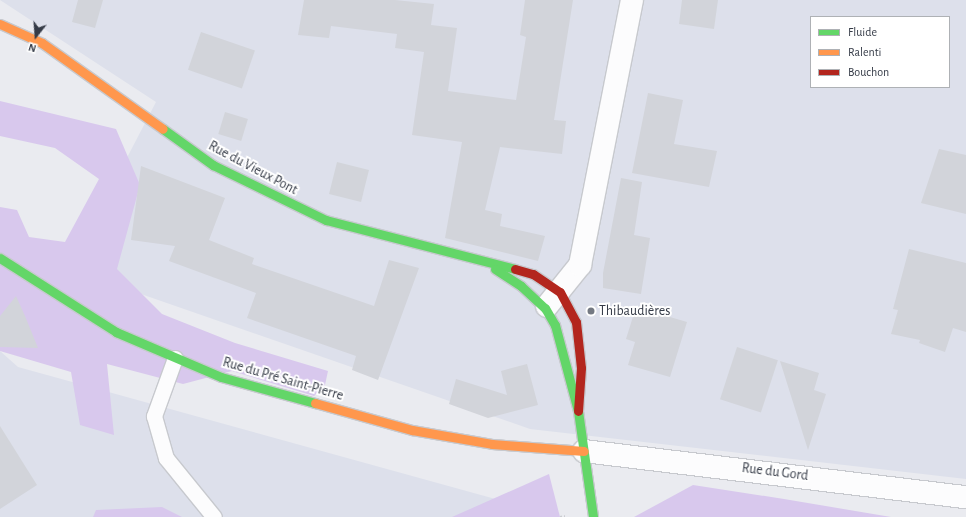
<!DOCTYPE html>
<meta charset="utf-8">
<style>
body{margin:0}
#map{position:relative;width:966px;height:517px;overflow:hidden;background:#eaebf0;font-family:"Alegreya Sans",sans-serif}
div>[style]{position:absolute}
[style*='--x']{left:calc(var(--x)*1px);top:calc(var(--y)*1px);width:calc(var(--w)*1px);rotate:calc(var(--a)*1deg)}
.residential>*{inset:0;background:#dde0eb}
.green>*{inset:0;background:#d8c8ed}
.building>*{inset:0;background:#d2d4da;transform-origin:0 0}
.path>*{height:2.5px;margin-top:-1.25px;transform-origin:0;background:repeating-linear-gradient(90deg,#caccd1 0 2px,transparent 0 4px)}
.roads{filter:drop-shadow(1px 0 #c7c9ce) drop-shadow(-1px 0 #c7c9ce) drop-shadow(0 1px #c7c9ce) drop-shadow(0 -1px #c7c9ce)}
.lane>*{height:15px;margin:-7.5px;padding:0 7.5px;transform-origin:7.5px;border-radius:7.5px;background:#fcfcfd}
.street>*{height:22px;margin:-11px;padding:0 11px;transform-origin:11px;border-radius:11px;background:#fcfcfd}
.fast>*{height:9px;margin:-4.5px;padding:0 4.5px;transform-origin:4.5px;border-radius:4.5px;background:#63d668}
.slow>*{height:9px;margin:-4.5px;padding:0 4.5px;transform-origin:4.5px;border-radius:4.5px;background:#ff974d}
.jam>*{height:9px;margin:-4.5px;padding:0 4.5px;transform-origin:4.5px;border-radius:4.5px;background:#b3261e}
.dots>*{width:11px;height:11px;translate:-50% -50%;box-sizing:border-box;border:2px solid #fff;border-radius:50%}
span{translate:-50% -50%;white-space:nowrap;text-align:center;line-height:1.15;-webkit-text-stroke:4px #fff;paint-order:stroke}
.street-label{font-size:14px;color:#353b47}
.poi-label{font-size:14px;color:#353b47}
.left{translate:0 -50%;text-align:left}
.legend{position:absolute;left:810px;top:16px;width:140px;height:72px;box-sizing:border-box;background:#fff;border:1px solid #aeb1b5;margin:0;padding:5px 7px;list-style:none;font-size:12px;color:#353b47}
.legend li{display:flex;align-items:center;gap:8px;height:20px}
.legend b{width:20px;border:1px solid #aeb1b5}
.north{position:absolute;left:16px;top:16px;width:40px;height:40px;-webkit-text-stroke:3px #fff;paint-order:stroke;rotate:197deg;font-size:11px;font-weight:700;line-height:16px;text-align:center;color:#353b47}
.north::after{content:'';display:block;margin:auto;width:14px;height:18px;background:#353b47;clip-path:polygon(50% 0,100% 100%,50% 72%,0 100%)}
</style>
<div id="map">
<div class="residential">
<i style="clip-path:polygon(evenodd,0 0,966px 0,966px 479px,530px 429px,69px 269px,156px 102px,0 0,811px 17px,949px 17px,949px 87px,811px 87px,811px 17px)"></i>
<i style="clip-path:polygon(0 351px,18px 367px,499px 500px,501px 517px,0 517px)"></i>
</div>
<div class="green">
<i style="clip-path:polygon(0 101px,116px 129px,140px 185px,117px 269px,162px 314px,235px 343px,328px 371px,325px 385px,314px 396px,232px 371px,183px 384px,107px 364px,114px 435px,80px 425px,71px 372px,0 351px,0 207px,17px 210px,29px 237px,65px 242px,99px 179px,55px 148px,0 136px)"></i>
<i style="clip-path:polygon(549px 474px,560px 517px,452px 517px)"></i>
<i style="clip-path:polygon(693px 485px,784px 499px,891px 517px,634px 517px)"></i>
<i style="clip-path:polygon(162px 507px,182px 517px,93px 517px,96px 510px)"></i>
</div>
<div class="building">
<i style="clip-path:polygon(78px 0,103px 0,95px 28px,72px 22px)"></i>
<i style="clip-path:polygon(304px 0,395px 0,434px 4px,431px 25px,457px 28px,448px 91px,516px 100px,526px 37px,520px 35px,525px 0,573px 0,554px 120px,566px 121px,562px 154px,500px 147px,485px 210px,502px 214px,500px 226px,545px 236px,538px 261px,445px 238px,462px 142px,412px 135px,424px 52px,395px 48px,397px 34px,331px 26px,329px 38px,298px 35px)"></i>
<i style="clip-path:polygon(682px 0,718px 0,714px 29px,679px 24px)"></i>
<i style="left:201px;top:32px;width:57px;height:40px;rotate:19deg"></i>
<i style="clip-path:polygon(648px 93px,683px 100px,674px 144px,717px 151px,709px 187px,632px 173px)"></i>
<i style="left:225px;top:112px;width:24px;height:23px;rotate:17deg"></i>
<i style="clip-path:polygon(939px 149px,966px 155px,966px 214px,921px 203px)"></i>
<i style="left:337px;top:162px;width:33px;height:33px;rotate:14deg"></i>
<i style="clip-path:polygon(141px 166px,225px 198px,209px 240px,254px 258px,252px 264px,374px 306px,389px 260px,419px 268px,378px 380px,352px 370px,356px 356px,247px 318px,256px 293px,169px 261px,175px 246px,131px 240px)"></i>
<i style="clip-path:polygon(621px 178px,642px 182px,634px 235px,650px 238px,641px 294px,603px 288px,603px 273px)"></i>
<i style="clip-path:polygon(909px 249px,966px 263px,966px 332px,953px 328px,945px 352px,919px 343px,920px 340px,891px 334px,898px 310px,893px 309px)"></i>
<i style="clip-path:polygon(16px 296px,25px 316px,38px 348px,0 347px,0 316px)"></i>
<i style="clip-path:polygon(636px 307px,687px 322px,670px 377px,628px 365px,635px 342px,626px 339px)"></i>
<i style="left:737px;top:347px;width:43px;height:55px;rotate:18deg"></i>
<i style="clip-path:polygon(780px 361px,819px 373px,814px 390px,826px 394px,808px 450px)"></i>
<i style="clip-path:polygon(527px 364px,538px 405px,488px 418px,449px 404px,456px 379px,507px 395px,501px 371px)"></i>
<i style="clip-path:polygon(0 426px,37px 485px,0 509px)"></i>
</div>
<div class="path">
<i style="--x:560;--y:517;--w:5;--a:-11"></i>
</div>
<div class="roads">
<div class="lane">
<i style="--x:175;--y:358;--w:62;--a:109.9"></i>
<i style="--x:154;--y:416;--w:44;--a:74.1"></i>
<i style="--x:166;--y:458;--w:76;--a:50.9"></i>
</div>
<div class="street">
<i style="--x:547;--y:306;--w:53;--a:-51.2"></i>
<i style="--x:580;--y:265;--w:270;--a:-78.9"></i>
<i style="--x:584;--y:451;--w:385;--a:6.9"></i>
</div>
<div class="fast">
<i style="--x:163;--y:129;--w:62;--a:35.8"></i>
<i style="--x:213;--y:165;--w:126;--a:26"></i>
<i style="--x:326;--y:220;--w:195;--a:14.5"></i>
<i style="--x:0;--y:258;--w:138;--a:32.5"></i>
<i style="--x:116;--y:332;--w:114;--a:23.2"></i>
<i style="--x:221;--y:377;--w:98;--a:15.5"></i>
<i style="--x:495;--y:269;--w:31;--a:33"></i>
<i style="--x:521;--y:286;--w:33;--a:43"></i>
<i style="--x:545;--y:308;--w:20;--a:60"></i>
<i style="--x:555;--y:325;--w:89;--a:75"></i>
<i style="--x:578;--y:411;--w:107;--a:81.9"></i>
</div>
<div class="slow">
<i style="--x:0;--y:24;--w:46;--a:24.3"></i>
<i style="--x:42;--y:43;--w:148;--a:35.4"></i>
<i style="--x:315;--y:403;--w:101;--a:15.6"></i>
<i style="--x:412;--y:430;--w:81;--a:9.9"></i>
<i style="--x:492;--y:444;--w:92;--a:4.4"></i>
</div>
<div class="jam">
<i style="--x:515;--y:269;--w:19;--a:16"></i>
<i style="--x:533;--y:274;--w:32;--a:34"></i>
<i style="--x:560;--y:292;--w:34;--a:62"></i>
<i style="--x:576;--y:322;--w:46;--a:83.8"></i>
<i style="--x:581;--y:368;--w:43;--a:94"></i>
</div>
</div>
<div class="dots">
<i style="left:591px;top:311px;background:#747982"></i>
</div>
<div class="street-label">
<span style="left:253px;top:168px;rotate:28deg">Rue du Vieux Pont</span>
<span style="left:283px;top:379px;rotate:16deg">Rue du Pré Saint-Pierre</span>
<span style="left:775px;top:472px;rotate:7deg">Rue du Gord</span>
</div>
<div class="poi-label">
<span class="left" style="left:599px;top:311px">Thibaudières</span>
</div>
<ul class="legend">
<li><b style="height:5px;background:#63d668"></b>Fluide</li>
<li><b style="height:5px;background:#ff974d"></b>Ralenti</li>
<li><b style="height:5px;background:#b3261e"></b>Bouchon</li>
</ul>
<div class="north">N</div>
</div>
